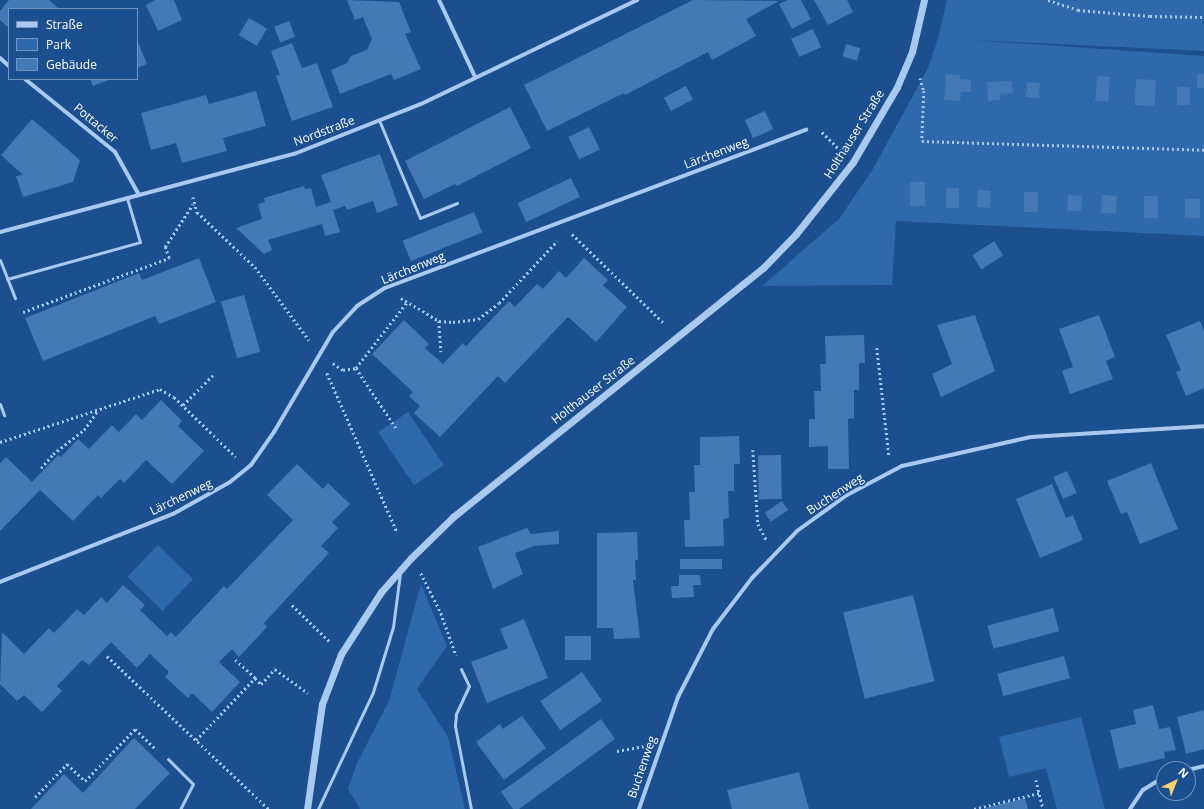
<!DOCTYPE html>
<meta charset="utf-8">
<style>
body{margin:0}
#map{position:relative;width:1204px;height:809px;overflow:hidden;background:#1b4f8f;font-family:"Open Sans",sans-serif}
div>[style]{position:absolute}
[style*='--x']{left:calc(var(--x)*1px);top:calc(var(--y)*1px);width:calc(var(--w)*1px);rotate:calc(var(--a)*1deg)}
.green>*{inset:0;background:#2e69ad;transform-origin:0 0}
.building>*{inset:0;background:#4478b7;transform-origin:0 0}
.path>*{height:2.5px;margin-top:-1.25px;transform-origin:0;background:repeating-linear-gradient(90deg,#a9c9ee 0 2px,transparent 0 5px)}
.service>*{height:3px;margin:-1.5px;padding:0 1.5px;transform-origin:1.5px;border-radius:1.5px;background:#a9c9ee}
.minor>*{height:4px;margin:-2px;padding:0 2px;transform-origin:2px;border-radius:2px;background:#a9c9ee}
.tertiary>*{height:7px;margin:-3.5px;padding:0 3.5px;transform-origin:3.5px;border-radius:3.5px;background:#a9c9ee}
span{translate:-50% -50%;white-space:nowrap;text-align:center;line-height:1.15;-webkit-text-stroke:3.5px #1b4f8f;paint-order:stroke}
.street-label{font-size:12px;color:#fff}
.legend{position:absolute;left:8px;top:8px;width:130px;height:72px;box-sizing:border-box;background:#1b4f8f;border:1px solid #7695bc;margin:0;padding:5px 7px;list-style:none;font-size:12px;color:#fff}
.legend li{display:flex;align-items:center;gap:8px;height:20px}
.legend b{width:20px;border:1px solid #7695bc}
.north{position:absolute;left:1156px;top:761px;width:40px;height:40px;box-sizing:border-box;background:#1b4f8f;border:1px solid #7695bc;border-radius:50%;rotate:43deg;font-size:11px;font-weight:700;line-height:16px;text-align:center;color:#fff}
.north::after{content:'';display:block;margin:auto;width:14px;height:18px;background:#ffd166;clip-path:polygon(50% 0,100% 100%,50% 72%,0 100%)}
</style>
<div id="map">
<div class="green">
<i style="clip-path:polygon(947px 0,1204px 0,1204px 51px,971px 40px,1204px 56px,1204px 236px,896px 221px,892px 285px,762px 286px,839px 219px,873px 169px,928px 68px,938px 38px)"></i>
<i style="left:408px;top:412px;width:64px;height:36px;rotate:56deg"></i>
<i style="left:158px;top:545px;width:49px;height:44px;rotate:44deg"></i>
<i style="clip-path:polygon(421px 584px,447px 646px,417px 689px,448px 737px,465px 809px,360px 809px,348px 789px,357px 763px,389px 701px)"></i>
<i style="clip-path:polygon(1081px 717px,1105px 809px,1057px 809px,1046px 768px,1009px 777px,999px 737px)"></i>
</div>
<div class="building">
<i style="clip-path:polygon(9px 0,49px 0,59px 9px,9px 9px,9px 28px,0 20px,0 11px)"></i>
<i style="clip-path:polygon(155px 0,174px 0,182px 20px,158px 31px,146px 5px)"></i>
<i style="clip-path:polygon(347px 0,399px 2px,411px 32px,405px 34px,421px 69px,394px 80px,391px 74px,340px 94px,331px 70px,347px 63px,351px 56px,367px 50px,372px 39px,363px 17px,355px 20px)"></i>
<i style="clip-path:polygon(693px 0,779px 1px,746px 19px,756px 36px,712px 60px,708px 52px,625px 95px,624px 93px,547px 131px,524px 85px)"></i>
<i style="clip-path:polygon(787px 0,801px 0,811px 19px,792px 29px,779px 4px)"></i>
<i style="clip-path:polygon(814px 0,847px 0,853px 12px,828px 25px)"></i>
<i style="left:249px;top:18px;width:21px;height:20px;rotate:31deg"></i>
<i style="left:289px;top:21px;width:17px;height:16px;rotate:69deg"></i>
<i style="left:813px;top:29px;width:20px;height:24px;rotate:66deg"></i>
<i style="clip-path:polygon(137px 40px,147px 64px,137px 68px)"></i>
<i style="clip-path:polygon(292px 43px,302px 68px,317px 63px,333px 107px,292px 121px,276px 76px,280px 75px,271px 51px)"></i>
<i style="left:846px;top:44px;width:15px;height:13px;rotate:16deg"></i>
<i style="clip-path:polygon(946px 74px,960px 75px,960px 79px,971px 80px,971px 92px,961px 92px,960px 101px,944px 100px)"></i>
<i style="left:1197px;top:74px;width:7px;height:14px"></i>
<i style="left:1097px;top:76px;width:13px;height:25px;rotate:4deg"></i>
<i style="clip-path:polygon(90px 79px,111px 79px,93px 86px)"></i>
<i style="left:1136px;top:79px;width:20px;height:26px;rotate:3deg"></i>
<i style="clip-path:polygon(1012px 81px,1013px 93px,1000px 94px,1000px 100px,988px 101px,987px 82px)"></i>
<i style="left:1027px;top:82px;width:13px;height:15px;rotate:4deg"></i>
<i style="left:686px;top:86px;width:15px;height:25px;rotate:62deg"></i>
<i style="left:1177px;top:87px;width:13px;height:18px"></i>
<i style="clip-path:polygon(256px 91px,266px 126px,223px 138px,227px 151px,182px 163px,176px 143px,151px 150px,141px 113px,206px 95px,209px 104px)"></i>
<i style="clip-path:polygon(510px 107px,531px 148px,457px 186px,455px 184px,424px 199px,405px 161px)"></i>
<i style="left:765px;top:111px;width:20px;height:22px;rotate:66deg"></i>
<i style="clip-path:polygon(32px 119px,80px 160px,73px 182px,23px 197px,16px 176px,23px 175px,1px 155px)"></i>
<i style="left:589px;top:127px;width:25px;height:23px;rotate:64deg"></i>
<i style="clip-path:polygon(380px 154px,398px 205px,377px 213px,373px 201px,347px 210px,345px 206px,333px 210px,340px 232px,325px 236px,322px 224px,268px 240px,272px 250px,264px 254px,236px 228px,262px 219px,258px 204px,265px 202px,264px 198px,304px 186px,305px 189px,311px 188px,316px 207px,331px 202px,321px 175px)"></i>
<i style="left:571px;top:178px;width:21px;height:59px;rotate:65deg"></i>
<i style="left:910px;top:182px;width:15px;height:24px"></i>
<i style="left:946px;top:188px;width:13px;height:20px"></i>
<i style="left:978px;top:190px;width:13px;height:17px;rotate:4deg"></i>
<i style="left:1024px;top:192px;width:14px;height:20px"></i>
<i style="left:1068px;top:195px;width:14px;height:15px;rotate:4deg"></i>
<i style="left:1102px;top:195px;width:15px;height:18px;rotate:4deg"></i>
<i style="left:1144px;top:196px;width:14px;height:22px"></i>
<i style="left:1185px;top:199px;width:15px;height:19px"></i>
<i style="left:474px;top:212px;width:22px;height:77px;rotate:68deg"></i>
<i style="left:994px;top:241px;width:17px;height:26px;rotate:57deg"></i>
<i style="clip-path:polygon(199px 258px,216px 302px,159px 324px,155px 316px,43px 361px,25px 318px,139px 273px,142px 280px)"></i>
<i style="clip-path:polygon(584px 258px,608px 280px,603px 285px,627px 307px,596px 342px,568px 317px,505px 383px,498px 376px,440px 437px,414px 413px,420px 406px,409px 396px,413px 392px,372px 354px,404px 320px,429px 344px,425px 348px,443px 364px,463px 343px,466px 346px,509px 301px,515px 307px,537px 284px,543px 289px,559px 271px,566px 278px)"></i>
<i style="left:244px;top:295px;width:59px;height:24px;rotate:74deg"></i>
<i style="clip-path:polygon(975px 315px,995px 371px,941px 397px,932px 374px,952px 364px,937px 325px)"></i>
<i style="clip-path:polygon(1099px 315px,1115px 357px,1106px 361px,1113px 379px,1070px 394px,1062px 371px,1073px 367px,1059px 329px)"></i>
<i style="clip-path:polygon(1200px 321px,1204px 331px,1204px 388px,1186px 396px,1176px 372px,1181px 370px,1166px 335px)"></i>
<i style="clip-path:polygon(864px 335px,865px 363px,859px 363px,859px 390px,854px 390px,854px 418px,848px 419px,849px 469px,828px 469px,828px 446px,809px 447px,809px 419px,815px 419px,814px 391px,821px 391px,820px 364px,826px 364px,825px 336px)"></i>
<i style="clip-path:polygon(161px 400px,182px 421px,178px 426px,204px 451px,172px 484px,146px 460px,124px 483px,120px 479px,101px 498px,98px 495px,73px 521px,40px 490px,0 531px,0 463px,6px 457px,32px 482px,58px 455px,61px 457px,78px 439px,89px 449px,112px 425px,119px 432px,136px 414px,142px 420px)"></i>
<i style="clip-path:polygon(739px 436px,740px 464px,734px 464px,734px 491px,728px 491px,729px 518px,723px 519px,724px 546px,685px 547px,684px 520px,690px 520px,689px 492px,695px 492px,694px 465px,700px 465px,700px 437px)"></i>
<i style="left:781px;top:455px;width:44px;height:23px;rotate:89deg"></i>
<i style="clip-path:polygon(1151px 463px,1178px 529px,1140px 544px,1127px 512px,1121px 514px,1107px 481px)"></i>
<i style="clip-path:polygon(297px 464px,323px 489px,328px 483px,350px 504px,332px 522px,338px 528px,321px 546px,329px 553px,264px 623px,267px 627px,239px 657px,232px 649px,219px 662px,240px 682px,212px 712px,192px 693px,188px 698px,165px 677px,169px 672px,150px 654px,137px 668px,111px 642px,89px 665px,82px 660px,57px 686px,62px 691px,42px 712px,24px 695px,17px 701px,0 684px,2px 632px,24px 654px,49px 628px,54px 633px,77px 609px,84px 615px,101px 597px,107px 603px,123px 585px,145px 605px,140px 610px,167px 636px,171px 632px,176px 637px,224px 586px,227px 589px,293px 520px,267px 495px)"></i>
<i style="left:1067px;top:471px;width:24px;height:15px;rotate:66deg"></i>
<i style="clip-path:polygon(1052px 484px,1066px 518px,1073px 515px,1083px 540px,1040px 558px,1016px 499px)"></i>
<i style="left:782px;top:501px;width:11px;height:21px;rotate:56deg"></i>
<i style="clip-path:polygon(527px 528px,531px 534px,559px 531px,559px 544px,534px 546px,515px 553px,523px 574px,493px 589px,478px 547px)"></i>
<i style="clip-path:polygon(637px 532px,638px 560px,635px 560px,636px 580px,633px 580px,640px 638px,614px 639px,613px 628px,597px 628px,597px 533px)"></i>
<i style="left:722px;top:559px;width:10px;height:42px;rotate:90deg"></i>
<i style="clip-path:polygon(679px 575px,700px 575px,701px 585px,693px 585px,694px 597px,672px 598px,671px 586px,679px 586px)"></i>
<i style="left:913px;top:595px;width:89px;height:72px;rotate:76deg"></i>
<i style="left:1053px;top:608px;width:24px;height:68px;rotate:75deg"></i>
<i style="clip-path:polygon(524px 619px,548px 678px,487px 703px,471px 662px,508px 648px,500px 629px)"></i>
<i style="left:591px;top:636px;width:24px;height:26px;rotate:90deg"></i>
<i style="left:1064px;top:656px;width:23px;height:69px;rotate:75deg"></i>
<i style="left:582px;top:672px;width:35px;height:51px;rotate:55deg"></i>
<i style="clip-path:polygon(1153px 705px,1159px 729px,1170px 727px,1176px 750px,1164px 752px,1165px 758px,1119px 769px,1110px 730px,1136px 724px,1133px 710px)"></i>
<i style="clip-path:polygon(1204px 710px,1204px 749px,1186px 754px,1177px 717px)"></i>
<i style="clip-path:polygon(522px 716px,546px 748px,504px 780px,476px 742px,500px 724px,503px 729px)"></i>
<i style="clip-path:polygon(601px 719px,615px 739px,519px 809px,513px 809px,501px 792px)"></i>
<i style="clip-path:polygon(134px 738px,170px 773px,135px 809px,31px 809px,64px 774px,83px 793px)"></i>
<i style="clip-path:polygon(799px 772px,809px 809px,732px 809px,727px 790px)"></i>
<i style="clip-path:polygon(1025px 798px,1028px 809px,986px 809px,986px 808px)"></i>
</div>
<div class="path">
<i style="--x:1048;--y:0;--w:32;--a:18"></i>
<i style="--x:1078;--y:10;--w:72;--a:4.8"></i>
<i style="--x:1150;--y:16;--w:54;--a:1.1"></i>
<i style="--x:920;--y:78;--w:14;--a:73"></i>
<i style="--x:924;--y:91;--w:50;--a:92.3"></i>
<i style="--x:922;--y:141;--w:282;--a:1.8"></i>
<i style="--x:822;--y:132;--w:27;--a:45"></i>
<i style="--x:193;--y:197;--w:16;--a:75"></i>
<i style="--x:197;--y:212;--w:80;--a:43.5"></i>
<i style="--x:255;--y:267;--w:91;--a:53.5"></i>
<i style="--x:572;--y:234;--w:129;--a:44.1"></i>
<i style="--x:401;--y:298;--w:44;--a:31.2"></i>
<i style="--x:439;--y:321;--w:14;--a:4"></i>
<i style="--x:453;--y:322;--w:25;--a:-7"></i>
<i style="--x:478;--y:319;--w:26;--a:-37"></i>
<i style="--x:499;--y:303;--w:85;--a:-46.9"></i>
<i style="--x:23;--y:312;--w:156;--a:-20.3"></i>
<i style="--x:169;--y:258;--w:12;--a:-110"></i>
<i style="--x:165;--y:247;--w:51;--a:-56.9"></i>
<i style="--x:439;--y:321;--w:31;--a:86"></i>
<i style="--x:877;--y:348;--w:108;--a:83.6"></i>
<i style="--x:333;--y:363;--w:12;--a:35"></i>
<i style="--x:343;--y:370;--w:13;--a:-9"></i>
<i style="--x:356;--y:368;--w:83;--a:-52.3"></i>
<i style="--x:356;--y:368;--w:72;--a:56.3"></i>
<i style="--x:327;--y:373;--w:174;--a:66.2"></i>
<i style="--x:183;--y:405;--w:42;--a:-45"></i>
<i style="--x:0;--y:442;--w:169;--a:-18.3"></i>
<i style="--x:160;--y:389;--w:16;--a:30"></i>
<i style="--x:174;--y:397;--w:86;--a:44.1"></i>
<i style="--x:753;--y:450;--w:74;--a:86.1"></i>
<i style="--x:758;--y:524;--w:19;--a:62"></i>
<i style="--x:41;--y:468;--w:18;--a:-49"></i>
<i style="--x:53;--y:454;--w:39;--a:-38"></i>
<i style="--x:84;--y:430;--w:24;--a:-55"></i>
<i style="--x:421;--y:573;--w:45;--a:63.4"></i>
<i style="--x:441;--y:613;--w:45;--a:70.3"></i>
<i style="--x:292;--y:605;--w:52;--a:44.2"></i>
<i style="--x:107;--y:656;--w:223;--a:43.4"></i>
<i style="--x:255;--y:678;--w:8;--a:45"></i>
<i style="--x:261;--y:684;--w:21;--a:-47"></i>
<i style="--x:275;--y:669;--w:41;--a:36"></i>
<i style="--x:196;--y:740;--w:86;--a:-46.4"></i>
<i style="--x:255;--y:678;--w:27;--a:-138"></i>
<i style="--x:617;--y:751;--w:27;--a:-10"></i>
<i style="--x:1036;--y:780;--w:30;--a:76"></i>
<i style="--x:35;--y:797;--w:46;--a:-45.9"></i>
<i style="--x:67;--y:764;--w:25;--a:43"></i>
<i style="--x:85;--y:781;--w:72;--a:-46.1"></i>
<i style="--x:135;--y:729;--w:30;--a:44"></i>
<i style="--x:974;--y:809;--w:67;--a:-13.8"></i>
</div>
<div class="service">
<i style="--x:379;--y:120;--w:106;--a:67.3"></i>
<i style="--x:420;--y:218;--w:40;--a:-22"></i>
<i style="--x:0;--y:260;--w:41;--a:68.5"></i>
<i style="--x:7;--y:279;--w:138;--a:-15.5"></i>
<i style="--x:140;--y:242;--w:46;--a:-106.5"></i>
<i style="--x:0;--y:404;--w:12;--a:70"></i>
<i style="--x:461;--y:669;--w:19;--a:65"></i>
<i style="--x:469;--y:686;--w:31;--a:115"></i>
<i style="--x:456;--y:714;--w:12;--a:95"></i>
<i style="--x:455;--y:726;--w:85;--a:79.1"></i>
<i style="--x:168;--y:759;--w:35;--a:45"></i>
<i style="--x:193;--y:784;--w:28;--a:117"></i>
<i style="--x:318;--y:809;--w:129;--a:-64.8"></i>
<i style="--x:373;--y:692;--w:68;--a:-72.9"></i>
<i style="--x:393;--y:627;--w:54;--a:-82.6"></i>
</div>
<div class="minor">
<i style="--x:439;--y:0;--w:85;--a:64.9"></i>
<i style="--x:0;--y:58;--w:12;--a:42"></i>
<i style="--x:25;--y:79;--w:116;--a:39"></i>
<i style="--x:115;--y:152;--w:49;--a:60.8"></i>
<i style="--x:0;--y:232;--w:304;--a:-14.9"></i>
<i style="--x:294;--y:154;--w:136;--a:-21.5"></i>
<i style="--x:421;--y:104;--w:240;--a:-25.7"></i>
<i style="--x:0;--y:582;--w:186;--a:-21.5"></i>
<i style="--x:173;--y:514;--w:65;--a:-29.3"></i>
<i style="--x:230;--y:482;--w:27;--a:-39"></i>
<i style="--x:251;--y:465;--w:40;--a:-55.1"></i>
<i style="--x:274;--y:432;--w:116;--a:-59.5"></i>
<i style="--x:333;--y:332;--w:35;--a:-47"></i>
<i style="--x:357;--y:306;--w:33;--a:-33"></i>
<i style="--x:385;--y:288;--w:450;--a:-20.6"></i>
<i style="--x:1188;--y:770;--w:16;--a:-14"></i>
<i style="--x:639;--y:809;--w:119;--a:-70.8"></i>
<i style="--x:678;--y:697;--w:76;--a:-62.8"></i>
<i style="--x:713;--y:629;--w:64;--a:-52.6"></i>
<i style="--x:752;--y:578;--w:65;--a:-46.2"></i>
<i style="--x:797;--y:531;--w:62;--a:-35.8"></i>
<i style="--x:847;--y:495;--w:62;--a:-27.8"></i>
<i style="--x:902;--y:466;--w:132;--a:-12.7"></i>
<i style="--x:1031;--y:437;--w:173;--a:-3.6"></i>
<i style="--x:1130;--y:809;--w:23;--a:-56"></i>
<i style="--x:1143;--y:790;--w:25;--a:-32"></i>
</div>
<div class="tertiary">
<i style="--x:307;--y:809;--w:106;--a:-81.9"></i>
<i style="--x:322;--y:704;--w:53;--a:-69.2"></i>
<i style="--x:341;--y:654;--w:74;--a:-57.2"></i>
<i style="--x:381;--y:592;--w:45;--a:-48.6"></i>
<i style="--x:411;--y:558;--w:59;--a:-44.3"></i>
<i style="--x:453;--y:517;--w:372;--a:-38.8"></i>
<i style="--x:743;--y:284;--w:26;--a:-39"></i>
<i style="--x:763;--y:268;--w:47;--a:-45.9"></i>
<i style="--x:796;--y:234;--w:92;--a:-51.6"></i>
<i style="--x:853;--y:162;--w:87;--a:-59.6"></i>
<i style="--x:897;--y:87;--w:38;--a:-67"></i>
<i style="--x:912;--y:52;--w:53;--a:-77"></i>
</div>
<div class="street-label">
<span style="left:96px;top:123px;rotate:40deg">Pottacker</span>
<span style="left:324px;top:131px;rotate:-21deg">Nordstraße</span>
<span style="left:854px;top:134px;rotate:-58deg">Holthauser Straße</span>
<span style="left:716px;top:153px;rotate:-21deg">Lärchenweg</span>
<span style="left:413px;top:268px;rotate:-22deg">Lärchenweg</span>
<span style="left:593px;top:390px;rotate:-38deg">Holthauser Straße</span>
<span style="left:835px;top:494px;rotate:-33deg">Buchenweg</span>
<span style="left:181px;top:497px;rotate:-26deg">Lärchenweg</span>
<span style="left:642px;top:767px;rotate:-71deg">Buchenweg</span>
</div>
<ul class="legend">
<li><b style="height:5px;background:#a9c9ee"></b>Straße</li>
<li><b style="height:11px;background:#2e69ad"></b>Park</li>
<li><b style="height:11px;background:#4478b7"></b>Gebäude</li>
</ul>
<div class="north">N</div>
</div>
